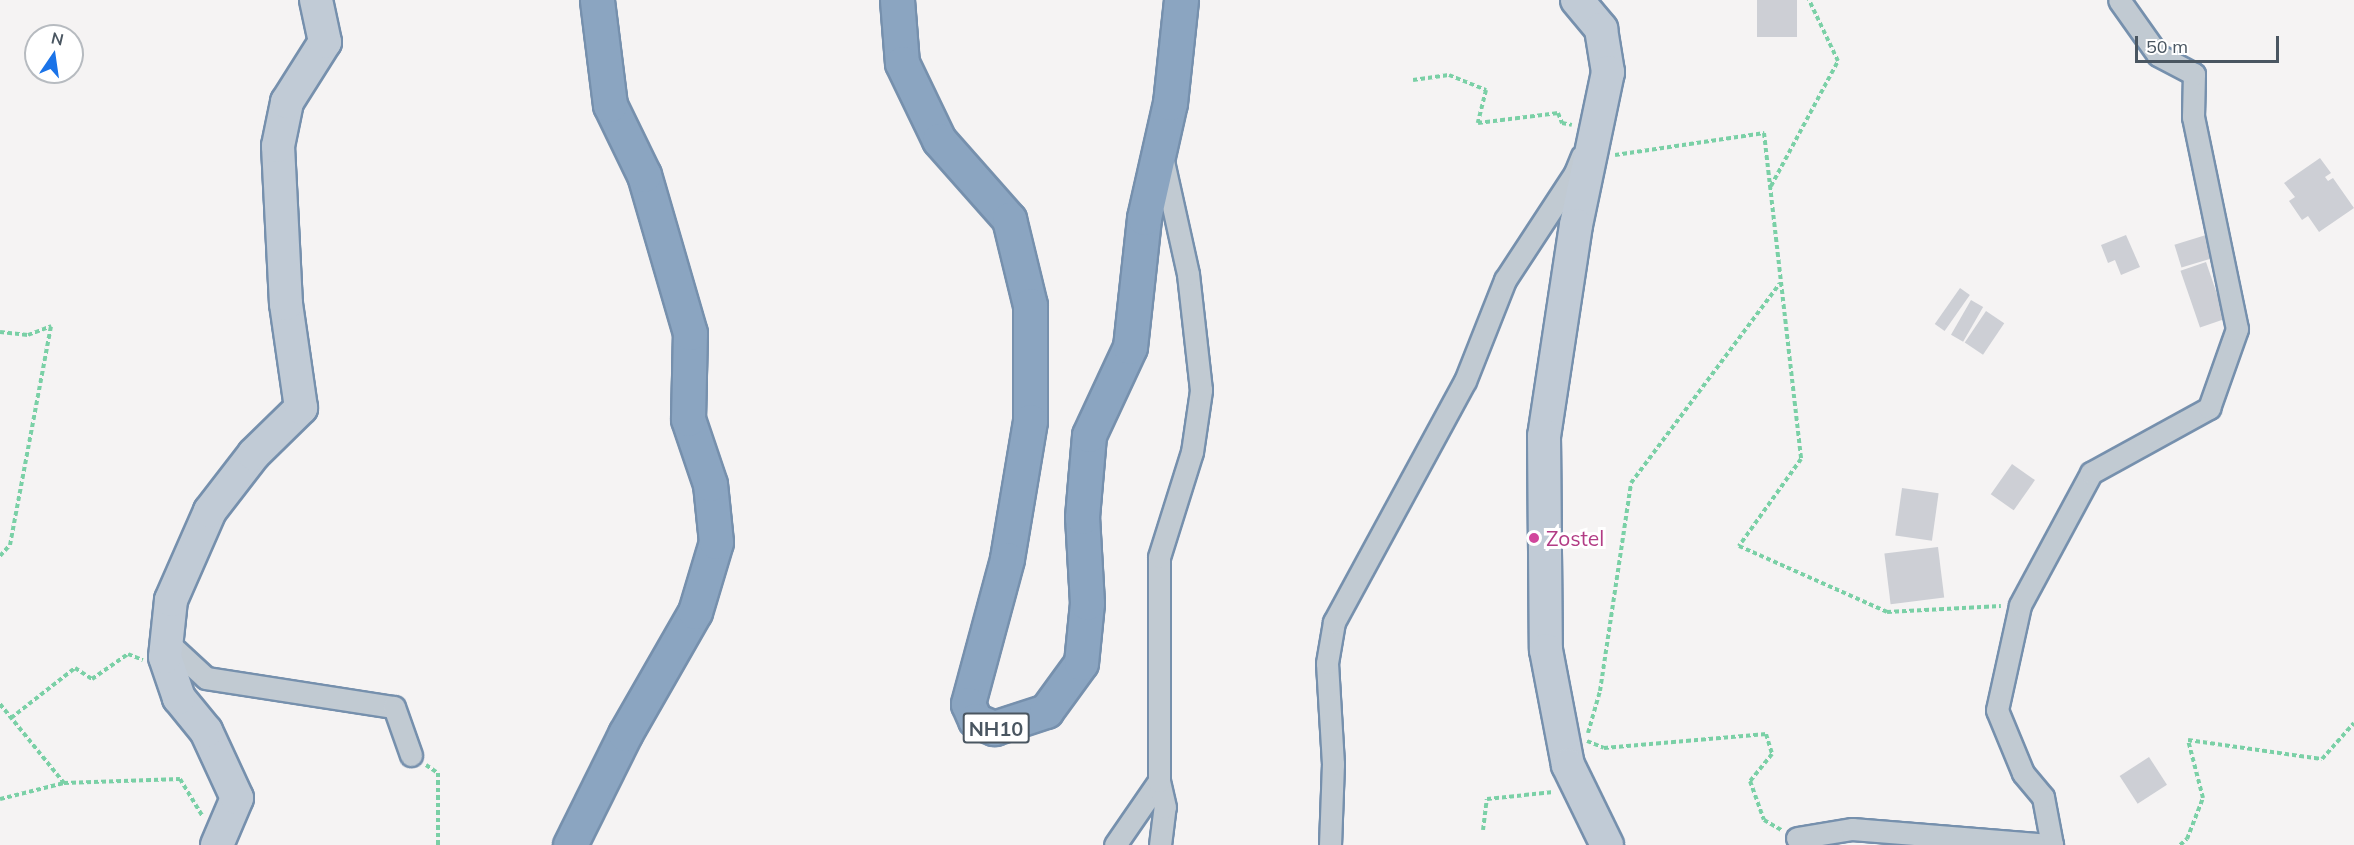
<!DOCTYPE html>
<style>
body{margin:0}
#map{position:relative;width:2354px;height:845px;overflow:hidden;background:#f5f3f3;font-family:Mulish,sans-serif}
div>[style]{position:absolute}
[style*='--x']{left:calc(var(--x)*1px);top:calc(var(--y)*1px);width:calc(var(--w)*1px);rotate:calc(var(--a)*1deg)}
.building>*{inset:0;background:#cdcfd5;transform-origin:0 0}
.path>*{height:4px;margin-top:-2px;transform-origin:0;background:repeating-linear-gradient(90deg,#7ad0a6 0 4.5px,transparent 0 7.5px)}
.roads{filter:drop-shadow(2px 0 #7690ad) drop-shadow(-2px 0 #7690ad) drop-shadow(0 2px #7690ad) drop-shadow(0 -2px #7690ad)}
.street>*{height:21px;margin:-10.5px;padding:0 10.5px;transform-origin:10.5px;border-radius:10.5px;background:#c1cad2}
.secondary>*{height:32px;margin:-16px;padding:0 16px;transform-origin:16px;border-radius:16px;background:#c1cbd6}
.highway>*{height:33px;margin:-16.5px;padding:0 16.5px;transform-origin:16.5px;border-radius:16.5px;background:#8ba5c1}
.dots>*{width:16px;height:16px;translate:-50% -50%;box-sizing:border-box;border:3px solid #fff;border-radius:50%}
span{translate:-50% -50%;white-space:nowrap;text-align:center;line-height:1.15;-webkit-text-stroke:6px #fff;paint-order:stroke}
.shield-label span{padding:2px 4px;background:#fff;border:2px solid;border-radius:4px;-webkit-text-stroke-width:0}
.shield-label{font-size:20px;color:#4a5661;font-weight:700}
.hotel-label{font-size:21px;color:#b23c85}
.left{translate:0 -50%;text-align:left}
.north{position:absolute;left:24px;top:24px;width:60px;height:60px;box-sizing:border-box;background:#fff;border:2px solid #b7bbc0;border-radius:50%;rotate:13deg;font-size:16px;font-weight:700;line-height:24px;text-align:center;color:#4a5661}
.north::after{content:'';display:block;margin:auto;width:21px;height:27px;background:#1a73e8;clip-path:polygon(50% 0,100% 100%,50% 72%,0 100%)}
.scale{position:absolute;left:2135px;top:36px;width:144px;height:27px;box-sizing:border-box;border:3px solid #4a5661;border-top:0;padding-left:8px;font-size:18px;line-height:21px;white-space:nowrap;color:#4a5661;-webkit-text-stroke:4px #fff;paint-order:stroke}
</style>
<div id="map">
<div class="building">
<i style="left:1757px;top:0;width:40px;height:37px"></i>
<i style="clip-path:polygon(2320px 158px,2331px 173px,2325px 177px,2328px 181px,2333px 178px,2354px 208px,2319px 232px,2308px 216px,2302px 220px,2289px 201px,2295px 197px,2284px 183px)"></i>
<i style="clip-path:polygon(2126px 235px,2140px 267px,2121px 275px,2115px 260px,2108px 263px,2101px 245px)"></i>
<i style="left:2206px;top:235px;width:24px;height:33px;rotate:73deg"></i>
<i style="left:2206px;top:262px;width:60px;height:27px;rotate:71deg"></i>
<i style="left:1960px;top:288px;width:12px;height:44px;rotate:35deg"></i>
<i style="left:1971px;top:300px;width:14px;height:40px;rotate:30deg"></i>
<i style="left:1986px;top:311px;width:22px;height:38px;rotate:34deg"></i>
<i style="left:2012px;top:464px;width:28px;height:37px;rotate:35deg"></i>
<i style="left:1902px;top:488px;width:37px;height:48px;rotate:8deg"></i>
<i style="left:1938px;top:547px;width:51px;height:54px;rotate:83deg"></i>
<i style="left:2149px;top:757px;width:33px;height:35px;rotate:57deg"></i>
</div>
<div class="path">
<i style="--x:1413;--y:80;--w:36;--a:-8"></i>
<i style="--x:1449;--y:75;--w:40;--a:22"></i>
<i style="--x:1486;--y:90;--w:34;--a:104"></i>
<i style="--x:1478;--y:123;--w:81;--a:-7.1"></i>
<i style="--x:1558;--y:113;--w:11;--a:68"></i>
<i style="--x:1562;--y:123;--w:10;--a:11"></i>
<i style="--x:1615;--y:155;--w:151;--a:-8.4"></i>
<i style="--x:1764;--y:133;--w:328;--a:83.5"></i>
<i style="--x:1801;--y:459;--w:107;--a:125.5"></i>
<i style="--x:1739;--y:546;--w:162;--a:24"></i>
<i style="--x:1887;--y:612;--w:114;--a:-3"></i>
<i style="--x:1771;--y:186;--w:142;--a:-61.8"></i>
<i style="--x:1838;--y:61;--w:68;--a:-115.4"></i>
<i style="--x:0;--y:332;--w:28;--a:6"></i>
<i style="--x:28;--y:335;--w:25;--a:-21"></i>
<i style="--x:0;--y:556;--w:15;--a:-48"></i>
<i style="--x:10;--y:545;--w:223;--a:-79.4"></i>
<i style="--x:0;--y:704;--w:102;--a:51"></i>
<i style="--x:11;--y:718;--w:81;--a:-38"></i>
<i style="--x:75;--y:668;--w:20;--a:33"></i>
<i style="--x:92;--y:679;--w:44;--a:-34.8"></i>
<i style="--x:128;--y:654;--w:16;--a:22"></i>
<i style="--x:1588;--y:733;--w:44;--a:-74.1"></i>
<i style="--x:1600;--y:691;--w:210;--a:-81.5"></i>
<i style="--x:1631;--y:483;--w:249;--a:-53.3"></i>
<i style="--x:1587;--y:741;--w:18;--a:22"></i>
<i style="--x:1604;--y:748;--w:163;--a:-4.9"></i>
<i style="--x:1766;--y:734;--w:21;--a:73"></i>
<i style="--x:1772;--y:754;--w:35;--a:129"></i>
<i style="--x:1750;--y:781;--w:41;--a:70.3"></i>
<i style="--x:1764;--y:820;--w:20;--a:30"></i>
<i style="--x:426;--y:765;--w:14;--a:34"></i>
<i style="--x:438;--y:773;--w:72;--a:90"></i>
<i style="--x:0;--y:799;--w:66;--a:-14"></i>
<i style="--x:64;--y:783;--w:116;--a:-2"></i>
<i style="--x:180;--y:779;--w:44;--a:58.8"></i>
<i style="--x:1483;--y:830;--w:31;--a:-83"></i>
<i style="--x:1487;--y:799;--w:67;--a:-6"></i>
<i style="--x:2180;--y:845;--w:9;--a:-41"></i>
<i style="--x:2187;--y:839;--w:44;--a:-68.7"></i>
<i style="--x:2203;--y:798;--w:60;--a:-104.5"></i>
<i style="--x:2188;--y:740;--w:135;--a:8.1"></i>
<i style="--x:2322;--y:759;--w:48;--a:-48.4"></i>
</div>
<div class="roads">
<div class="street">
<i style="--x:167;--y:642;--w:53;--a:42.7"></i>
<i style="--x:206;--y:678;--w:190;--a:8.8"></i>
<i style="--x:394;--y:707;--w:51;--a:70.5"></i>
<i style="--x:1797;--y:838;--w:56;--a:-9.3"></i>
<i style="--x:1852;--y:829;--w:201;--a:4.6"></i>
<i style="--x:1115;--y:845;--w:78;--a:-55.5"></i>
<i style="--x:1160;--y:845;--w:38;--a:-83"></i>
<i style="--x:1165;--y:807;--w:27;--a:-103"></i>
<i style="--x:1159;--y:781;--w:224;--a:-90"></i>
<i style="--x:1159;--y:557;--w:110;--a:-72.6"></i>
<i style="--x:1192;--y:452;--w:63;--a:-81.7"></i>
<i style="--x:1201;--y:390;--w:117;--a:-96.4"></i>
<i style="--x:1188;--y:274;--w:120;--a:-102.5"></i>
<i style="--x:1330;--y:845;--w:81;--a:-87.9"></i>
<i style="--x:1333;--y:764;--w:101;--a:-93.4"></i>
<i style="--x:1327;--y:663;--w:42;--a:-80.3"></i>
<i style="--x:1334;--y:622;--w:274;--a:-61.5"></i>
<i style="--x:1465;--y:381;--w:109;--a:-68.4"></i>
<i style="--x:1505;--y:280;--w:128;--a:-56.8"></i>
<i style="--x:1575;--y:173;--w:18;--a:-68"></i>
<i style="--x:2052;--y:845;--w:49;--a:-100.6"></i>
<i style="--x:2043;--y:797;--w:31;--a:-130"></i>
<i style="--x:2023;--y:773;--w:68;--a:-112.4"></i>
<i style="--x:1997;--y:710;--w:107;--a:-77.6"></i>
<i style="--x:2020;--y:605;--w:150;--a:-61.7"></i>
<i style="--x:2091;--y:473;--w:135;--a:-28.8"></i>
<i style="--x:2209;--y:408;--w:84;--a:-70.5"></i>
<i style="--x:2237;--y:329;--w:217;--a:-101.7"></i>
<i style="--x:2193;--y:117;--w:43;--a:-88.7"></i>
<i style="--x:2194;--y:74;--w:41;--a:-152.2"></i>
<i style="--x:2158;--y:55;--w:67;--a:-125.3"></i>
</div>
<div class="secondary">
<i style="--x:1577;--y:0;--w:38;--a:50"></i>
<i style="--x:1601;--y:29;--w:44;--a:80.8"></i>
<i style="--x:1608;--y:72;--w:156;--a:101.8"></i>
<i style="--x:1576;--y:225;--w:213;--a:98.6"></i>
<i style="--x:1544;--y:436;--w:214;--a:89.5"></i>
<i style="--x:1546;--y:650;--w:117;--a:79.2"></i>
<i style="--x:1568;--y:765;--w:89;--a:64"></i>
<i style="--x:217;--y:845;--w:51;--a:-66.9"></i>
<i style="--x:237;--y:798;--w:74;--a:-114.8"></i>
<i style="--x:206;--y:731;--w:43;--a:-129.3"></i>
<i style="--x:179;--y:698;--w:43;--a:-108.9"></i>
<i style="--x:165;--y:657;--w:57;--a:-84"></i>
<i style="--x:171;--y:600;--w:97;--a:-66.3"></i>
<i style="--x:210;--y:511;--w:72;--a:-52.3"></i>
<i style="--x:254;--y:454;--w:66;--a:-44.4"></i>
<i style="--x:301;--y:408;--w:105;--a:-98.2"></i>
<i style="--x:286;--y:304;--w:158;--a:-92.9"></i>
<i style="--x:278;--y:146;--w:45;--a:-78.4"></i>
<i style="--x:287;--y:102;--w:71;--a:-57.7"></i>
<i style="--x:325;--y:42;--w:43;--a:-102.1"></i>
</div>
<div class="highway">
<i style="--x:897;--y:0;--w:63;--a:85.5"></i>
<i style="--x:902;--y:63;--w:85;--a:64.3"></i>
<i style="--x:939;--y:140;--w:106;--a:48.5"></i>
<i style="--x:1009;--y:219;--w:89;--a:76.3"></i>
<i style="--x:1030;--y:305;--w:116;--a:90"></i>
<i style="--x:1030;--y:421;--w:140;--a:99.5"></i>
<i style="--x:1007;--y:559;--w:150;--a:105.1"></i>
<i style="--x:968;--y:704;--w:17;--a:66"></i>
<i style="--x:975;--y:720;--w:21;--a:23"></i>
<i style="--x:994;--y:728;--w:55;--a:-18.1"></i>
<i style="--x:1046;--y:711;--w:59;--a:-53.9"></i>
<i style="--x:1081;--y:663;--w:60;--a:-84.3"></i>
<i style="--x:1087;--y:603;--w:86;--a:-93.3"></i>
<i style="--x:1082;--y:517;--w:82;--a:-85.1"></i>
<i style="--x:1089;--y:435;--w:97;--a:-65"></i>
<i style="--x:1130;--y:347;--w:130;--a:-83.8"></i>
<i style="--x:1144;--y:218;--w:118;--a:-77.3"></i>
<i style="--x:1170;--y:103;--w:104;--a:-83.9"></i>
<i style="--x:570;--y:845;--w:124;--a:-63.6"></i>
<i style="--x:625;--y:734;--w:141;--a:-60.2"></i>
<i style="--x:695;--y:612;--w:73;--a:-73.3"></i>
<i style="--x:716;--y:542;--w:58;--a:-95.9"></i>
<i style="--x:710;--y:484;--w:69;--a:-108.7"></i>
<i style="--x:688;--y:419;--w:86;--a:-88.7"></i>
<i style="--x:690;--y:333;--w:165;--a:-106.2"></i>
<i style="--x:644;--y:175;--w:78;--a:-115.9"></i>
<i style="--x:610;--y:105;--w:106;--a:-97.1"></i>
</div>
</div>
<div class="dots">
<i style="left:1534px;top:538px;background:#d1479c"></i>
</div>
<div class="shield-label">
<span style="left:996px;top:728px">NH10</span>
</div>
<div class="hotel-label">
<span class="left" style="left:1546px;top:538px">Zostel</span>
</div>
<div class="north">N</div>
<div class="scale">50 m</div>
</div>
